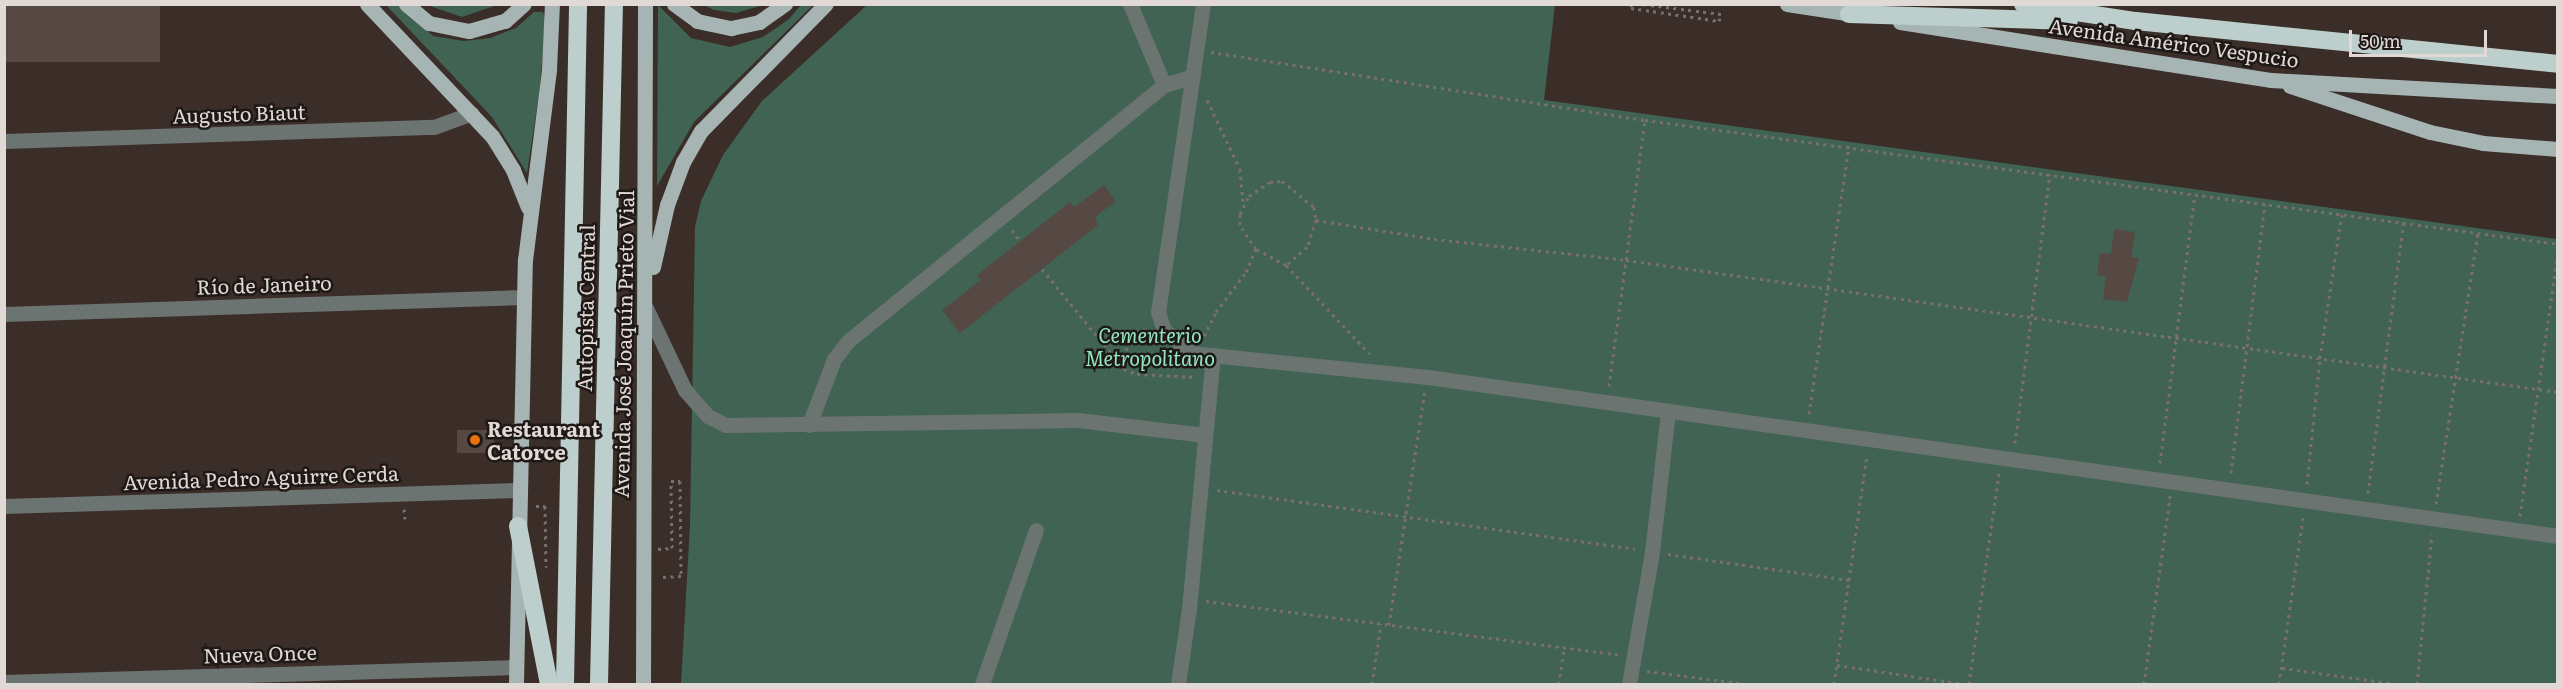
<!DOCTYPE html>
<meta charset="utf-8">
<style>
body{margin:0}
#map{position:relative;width:2562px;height:689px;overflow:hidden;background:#3b2e29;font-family:Literata,serif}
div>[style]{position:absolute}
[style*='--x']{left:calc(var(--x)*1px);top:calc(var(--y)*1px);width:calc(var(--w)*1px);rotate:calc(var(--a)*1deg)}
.green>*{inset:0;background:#406353}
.building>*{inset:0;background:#564944;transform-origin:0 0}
.path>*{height:3px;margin-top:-1.5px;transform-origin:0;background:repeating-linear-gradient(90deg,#7a6f6b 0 3px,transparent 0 7.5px)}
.minor>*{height:15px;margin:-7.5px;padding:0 7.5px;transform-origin:7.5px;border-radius:7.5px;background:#6c7472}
.major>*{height:15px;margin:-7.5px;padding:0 7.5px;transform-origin:7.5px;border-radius:7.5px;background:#a6b5b3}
.highway>*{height:18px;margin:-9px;padding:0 9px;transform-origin:9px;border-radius:9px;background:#bdcfcc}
.dots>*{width:16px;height:16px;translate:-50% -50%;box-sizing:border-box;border:3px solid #1e1816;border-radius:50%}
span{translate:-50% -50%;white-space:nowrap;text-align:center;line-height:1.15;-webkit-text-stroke:5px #1e1816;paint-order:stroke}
.street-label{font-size:20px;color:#e1d9d6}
.park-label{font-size:20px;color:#92e7c0;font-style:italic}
.poi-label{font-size:20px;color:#e1d9d6;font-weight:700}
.left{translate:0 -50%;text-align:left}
.frame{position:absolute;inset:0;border:6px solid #e1d9d6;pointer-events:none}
.scale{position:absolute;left:2349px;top:30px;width:138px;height:27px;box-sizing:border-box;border:3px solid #e1d9d6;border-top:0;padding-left:8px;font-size:18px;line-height:21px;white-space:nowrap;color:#e1d9d6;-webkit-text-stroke:4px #1e1816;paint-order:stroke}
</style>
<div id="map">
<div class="green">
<i style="clip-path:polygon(386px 5px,399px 5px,433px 36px,464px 41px,490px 38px,516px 28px,534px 12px,543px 12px,546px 22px,539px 94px,527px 173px,492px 117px)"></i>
<i style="clip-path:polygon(427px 5px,497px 5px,462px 17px)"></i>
<i style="clip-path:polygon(658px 5px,691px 38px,730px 47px,763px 37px,789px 19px,801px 5px,813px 5px,694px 122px,657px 186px)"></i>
<i style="clip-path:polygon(704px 5px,763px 5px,736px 13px,714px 10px)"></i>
<i style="clip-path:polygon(867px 5px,1555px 5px,1544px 100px,2557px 239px,2557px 684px,681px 684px,690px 525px,695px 227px,701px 201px,723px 155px,762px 101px)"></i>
</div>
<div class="building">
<i style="left:4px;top:4px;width:156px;height:58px"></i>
<i style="clip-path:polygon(1104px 185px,1116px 201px,1095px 217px,1098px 225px,960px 333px,942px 310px,981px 280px,977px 275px,1070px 202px,1074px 207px)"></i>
<i style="clip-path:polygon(2114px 229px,2135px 232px,2131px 257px,2139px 258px,2127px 302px,2103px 299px,2106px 276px,2097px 275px,2100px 253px,2111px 254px)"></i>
<i style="left:457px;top:430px;width:37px;height:23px"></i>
</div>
<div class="path">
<i style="--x:1631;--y:4;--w:4;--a:90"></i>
<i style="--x:1631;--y:8;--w:89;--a:8.4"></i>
<i style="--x:1719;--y:21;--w:7;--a:-74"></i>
<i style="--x:1721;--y:14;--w:80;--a:-172.8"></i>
<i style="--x:1211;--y:52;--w:439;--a:8.9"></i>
<i style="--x:1645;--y:120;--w:921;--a:7.73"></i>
<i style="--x:1207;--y:100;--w:76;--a:64.4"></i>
<i style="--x:1240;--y:169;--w:33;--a:85"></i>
<i style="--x:1282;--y:181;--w:41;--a:39.1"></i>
<i style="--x:1314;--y:207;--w:13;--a:81"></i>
<i style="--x:1316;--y:220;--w:28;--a:108"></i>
<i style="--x:1307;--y:247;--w:28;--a:139"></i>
<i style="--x:1286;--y:265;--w:34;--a:-152"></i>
<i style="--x:1256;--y:249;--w:29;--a:-124"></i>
<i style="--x:1240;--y:225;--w:11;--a:-90"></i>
<i style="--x:1240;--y:214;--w:20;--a:-63"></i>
<i style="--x:1249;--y:196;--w:25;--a:-34"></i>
<i style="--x:1270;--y:182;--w:12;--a:-5"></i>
<i style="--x:1316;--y:220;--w:120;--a:9.1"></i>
<i style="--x:1434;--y:239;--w:193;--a:6.2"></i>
<i style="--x:1626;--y:260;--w:941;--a:8.06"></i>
<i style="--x:1012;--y:230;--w:14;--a:54"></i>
<i style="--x:1286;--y:265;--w:122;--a:46.7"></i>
<i style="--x:1042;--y:269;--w:129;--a:50.6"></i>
<i style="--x:1124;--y:369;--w:14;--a:21"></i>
<i style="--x:1137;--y:374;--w:59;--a:2.9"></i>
<i style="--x:1204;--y:336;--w:27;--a:-63"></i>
<i style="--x:1216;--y:312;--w:50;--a:-53.1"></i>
<i style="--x:1246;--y:272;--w:25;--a:-67"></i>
<i style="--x:1118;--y:363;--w:35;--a:-59"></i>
<i style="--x:1136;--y:333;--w:10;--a:-24"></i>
<i style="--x:1609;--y:386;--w:268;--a:-82.3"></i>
<i style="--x:1809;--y:414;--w:271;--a:-81.5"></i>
<i style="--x:2015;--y:443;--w:271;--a:-82.6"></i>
<i style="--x:2160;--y:463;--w:270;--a:-82.6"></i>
<i style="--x:2231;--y:473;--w:271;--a:-82.8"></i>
<i style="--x:2307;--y:484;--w:127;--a:-84.1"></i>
<i style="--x:2320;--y:358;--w:148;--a:-81.4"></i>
<i style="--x:1217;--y:490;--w:422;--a:8"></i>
<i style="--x:2368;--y:493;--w:274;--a:-82.5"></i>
<i style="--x:2436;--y:504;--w:275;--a:-81.2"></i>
<i style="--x:536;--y:506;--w:9;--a:0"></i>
<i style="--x:545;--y:506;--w:61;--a:89.1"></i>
<i style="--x:404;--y:509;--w:10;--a:84"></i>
<i style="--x:2520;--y:516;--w:266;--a:-81.8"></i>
<i style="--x:658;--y:549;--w:14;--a:-4"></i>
<i style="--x:672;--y:548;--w:67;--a:-90.9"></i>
<i style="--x:671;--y:481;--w:9;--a:0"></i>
<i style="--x:680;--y:481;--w:95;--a:89.4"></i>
<i style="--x:681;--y:576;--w:22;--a:177"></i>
<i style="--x:1668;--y:554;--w:183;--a:8.2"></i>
<i style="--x:1206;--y:601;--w:417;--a:7.4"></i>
<i style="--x:1389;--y:625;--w:237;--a:-81.3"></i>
<i style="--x:1837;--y:665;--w:126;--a:8.6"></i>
<i style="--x:2282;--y:668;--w:116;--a:7.9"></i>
<i style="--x:1647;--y:671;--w:100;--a:7.5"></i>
<i style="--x:1372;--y:684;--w:61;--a:-81.5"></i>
<i style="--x:1559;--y:684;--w:35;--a:-82"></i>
<i style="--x:1834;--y:684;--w:231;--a:-81.8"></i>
<i style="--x:1969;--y:684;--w:214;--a:-81.9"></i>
<i style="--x:2144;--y:684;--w:190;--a:-82.1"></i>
<i style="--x:2279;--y:684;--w:169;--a:-81.8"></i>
<i style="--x:2417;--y:684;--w:151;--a:-84.3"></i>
</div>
<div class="minor">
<i style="--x:1130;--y:4;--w:88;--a:67.2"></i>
<i style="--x:1203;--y:4;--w:311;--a:98.3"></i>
<i style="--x:1158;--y:312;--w:19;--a:72"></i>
<i style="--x:1164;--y:330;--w:35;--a:40"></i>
<i style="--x:1191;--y:353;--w:238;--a:5.8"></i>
<i style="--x:1428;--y:377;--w:1141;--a:8.01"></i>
<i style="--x:4;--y:141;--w:430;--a:-1.9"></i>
<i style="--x:434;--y:127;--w:40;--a:-20.2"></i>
<i style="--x:646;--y:308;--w:91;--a:64.6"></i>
<i style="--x:685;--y:390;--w:35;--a:49"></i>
<i style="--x:708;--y:416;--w:20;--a:27"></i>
<i style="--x:726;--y:425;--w:352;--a:-0.8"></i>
<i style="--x:1078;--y:420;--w:128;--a:6.7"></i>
<i style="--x:4;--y:314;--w:520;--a:-1.87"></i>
<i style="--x:809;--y:425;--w:71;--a:-69.3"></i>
<i style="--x:834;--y:359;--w:23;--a:-52"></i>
<i style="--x:848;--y:341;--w:407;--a:-39"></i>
<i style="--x:1164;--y:85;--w:30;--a:-17"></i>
<i style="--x:4;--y:506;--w:515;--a:-1.78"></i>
<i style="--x:4;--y:682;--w:512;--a:-1.68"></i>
<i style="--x:982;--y:684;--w:163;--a:-70.7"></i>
<i style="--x:1178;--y:684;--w:76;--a:-81.7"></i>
<i style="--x:1189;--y:609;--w:255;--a:-84.6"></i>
<i style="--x:1629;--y:684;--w:134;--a:-80.1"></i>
<i style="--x:1652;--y:552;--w:142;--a:-83.5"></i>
</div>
<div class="major">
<i style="--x:367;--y:4;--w:182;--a:46.6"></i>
<i style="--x:492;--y:136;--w:40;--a:58"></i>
<i style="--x:513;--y:170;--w:40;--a:68"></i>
<i style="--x:406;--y:4;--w:30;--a:40"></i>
<i style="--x:429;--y:23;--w:41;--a:11.3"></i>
<i style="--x:469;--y:31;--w:37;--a:-16"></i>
<i style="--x:505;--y:21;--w:25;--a:-42"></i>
<i style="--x:674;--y:4;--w:29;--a:36"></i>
<i style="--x:697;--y:21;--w:35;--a:12"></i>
<i style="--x:731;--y:28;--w:29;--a:-12"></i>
<i style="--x:759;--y:22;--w:32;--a:-35"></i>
<i style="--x:1787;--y:4;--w:73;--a:8.7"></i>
<i style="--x:1900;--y:22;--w:376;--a:8.9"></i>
<i style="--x:2271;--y:80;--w:287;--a:3.2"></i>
<i style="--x:2290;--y:86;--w:147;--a:18.2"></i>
<i style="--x:2430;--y:132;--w:54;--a:11.7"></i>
<i style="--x:2483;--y:143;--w:75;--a:4.6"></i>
<i style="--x:653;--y:267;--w:64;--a:-77.3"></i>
<i style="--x:667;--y:205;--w:46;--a:-69.6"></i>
<i style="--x:683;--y:162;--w:36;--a:-60"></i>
<i style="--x:701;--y:131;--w:178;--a:-45.5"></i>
<i style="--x:516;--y:684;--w:424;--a:-88.8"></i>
<i style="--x:525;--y:260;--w:193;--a:-82.8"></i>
<i style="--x:549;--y:69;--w:65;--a:-87.4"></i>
<i style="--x:643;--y:684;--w:680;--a:-89.83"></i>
</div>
<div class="highway">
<i style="--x:2023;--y:4;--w:114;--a:8.6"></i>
<i style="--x:2136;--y:21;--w:424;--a:5.8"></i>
<i style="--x:1849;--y:14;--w:220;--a:1.8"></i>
<i style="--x:518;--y:526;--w:161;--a:78.9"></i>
<i style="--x:565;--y:684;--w:680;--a:-88.9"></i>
<i style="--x:599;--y:684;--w:680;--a:-88.74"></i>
</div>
<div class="dots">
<i style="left:475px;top:440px;background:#e8710a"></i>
</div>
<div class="street-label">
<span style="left:2174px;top:42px;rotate:8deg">Avenida Américo Vespucio</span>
<span style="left:239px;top:113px;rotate:-2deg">Augusto Biaut</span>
<span style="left:264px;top:284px;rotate:-2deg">Río de Janeiro</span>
<span style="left:585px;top:308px;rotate:-89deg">Autopista Central</span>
<span style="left:623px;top:344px;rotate:-89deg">Avenida José Joaquín Prieto Vial</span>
<span style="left:261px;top:477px;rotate:-2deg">Avenida Pedro Aguirre Cerda</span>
<span style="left:260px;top:653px;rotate:-2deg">Nueva Once</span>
</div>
<div class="park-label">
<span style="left:1150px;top:346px">Cementerio<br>Metropolitano</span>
</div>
<div class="poi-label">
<span class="left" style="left:487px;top:440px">Restaurant<br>Catorce</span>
</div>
<div class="frame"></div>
<div class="scale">50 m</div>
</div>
